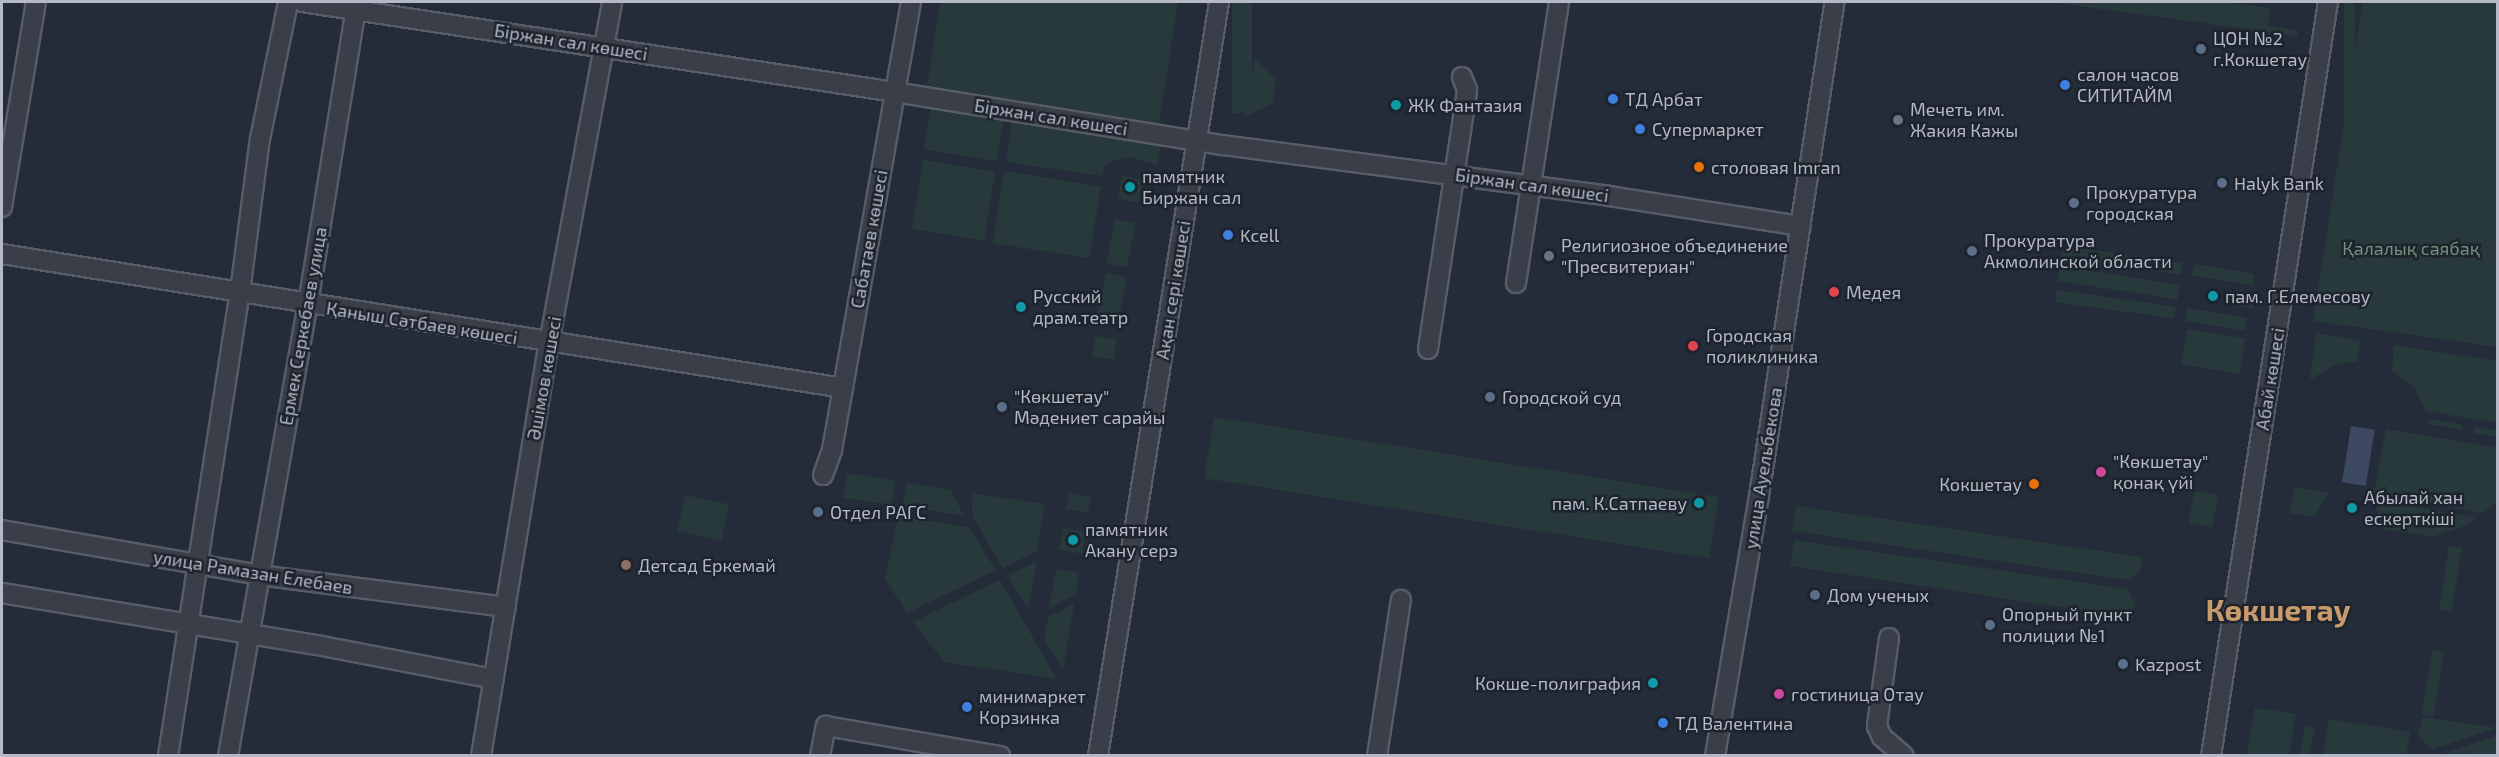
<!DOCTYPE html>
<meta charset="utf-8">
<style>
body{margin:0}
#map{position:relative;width:2499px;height:757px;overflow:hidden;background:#252c39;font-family:"Exo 2",sans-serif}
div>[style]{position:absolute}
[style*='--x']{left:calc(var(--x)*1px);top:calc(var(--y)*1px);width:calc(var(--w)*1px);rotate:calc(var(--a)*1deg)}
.green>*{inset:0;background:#28393b;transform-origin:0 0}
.water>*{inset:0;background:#3d4960;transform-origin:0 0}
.roads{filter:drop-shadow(2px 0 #575c67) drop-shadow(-2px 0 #575c67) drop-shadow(0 2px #575c67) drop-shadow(0 -2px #575c67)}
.minor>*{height:18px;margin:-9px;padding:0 9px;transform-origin:9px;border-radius:9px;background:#393e49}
.dots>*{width:16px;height:16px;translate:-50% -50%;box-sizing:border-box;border:3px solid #1e242e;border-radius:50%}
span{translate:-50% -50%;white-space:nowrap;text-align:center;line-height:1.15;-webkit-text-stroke:5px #1e242e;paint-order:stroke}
.poi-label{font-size:18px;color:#b4b9c5}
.left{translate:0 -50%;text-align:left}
.right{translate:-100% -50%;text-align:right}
.street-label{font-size:18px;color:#b4b9c5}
.park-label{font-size:18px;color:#6e9379}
.town-label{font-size:30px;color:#c89a6c;font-weight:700}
.frame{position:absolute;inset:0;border:3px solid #b4b9c5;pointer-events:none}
</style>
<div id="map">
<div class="green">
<i style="clip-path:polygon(940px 2px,1178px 2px,1159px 124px,927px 86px)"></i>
<i style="left:1232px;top:2px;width:20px;height:111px"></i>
<i style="clip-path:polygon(2051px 2px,2223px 2px,2270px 8px,2268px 26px,2298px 30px,2297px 36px)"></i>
<i style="left:2344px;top:2px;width:11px;height:317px"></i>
<i style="clip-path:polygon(2363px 2px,2497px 2px,2497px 347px,2313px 321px)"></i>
<i style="clip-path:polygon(1255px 58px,1276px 80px,1273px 103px,1244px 117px)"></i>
<i style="left:931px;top:105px;width:74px;height:45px;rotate:9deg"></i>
<i style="clip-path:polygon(1012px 119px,1161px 141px,1158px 165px,1130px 157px,1117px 160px,1104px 165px,1103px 176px,1006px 162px)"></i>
<i style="left:923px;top:160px;width:73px;height:70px;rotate:9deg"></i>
<i style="left:1004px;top:171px;width:98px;height:73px;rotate:9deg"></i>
<i style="left:1122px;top:176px;width:21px;height:23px;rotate:11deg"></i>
<i style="left:1115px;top:219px;width:21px;height:45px;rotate:11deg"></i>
<i style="left:2063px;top:246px;width:121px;height:12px;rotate:8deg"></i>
<i style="left:2194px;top:264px;width:61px;height:12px;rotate:9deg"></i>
<i style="left:2060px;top:266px;width:121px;height:15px;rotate:9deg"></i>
<i style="left:1106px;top:273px;width:21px;height:47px;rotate:11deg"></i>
<i style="left:2057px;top:290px;width:120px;height:12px;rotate:8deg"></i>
<i style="left:2226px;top:291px;width:29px;height:13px;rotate:10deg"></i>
<i style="left:2187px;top:308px;width:61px;height:13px;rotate:9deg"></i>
<i style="left:2187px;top:329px;width:59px;height:36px;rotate:9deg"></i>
<i style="clip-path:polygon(2316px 333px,2361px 340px,2357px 361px,2332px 366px,2310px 380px)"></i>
<i style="left:1095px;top:336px;width:22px;height:21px;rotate:8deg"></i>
<i style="clip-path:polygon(2394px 345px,2497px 361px,2497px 423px,2426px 411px,2414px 388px,2392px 370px)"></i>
<i style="left:1214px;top:417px;width:511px;height:62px;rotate:9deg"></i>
<i style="left:2429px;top:419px;width:35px;height:5px;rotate:10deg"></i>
<i style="left:2475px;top:427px;width:22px;height:6px;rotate:10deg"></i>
<i style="clip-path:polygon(2386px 429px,2497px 448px,2497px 503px,2482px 513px,2374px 493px)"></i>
<i style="left:847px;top:473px;width:49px;height:25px;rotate:9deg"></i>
<i style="clip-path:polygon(907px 483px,951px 490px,964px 516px,902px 506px)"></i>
<i style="clip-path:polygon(2294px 487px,2329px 493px,2314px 517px,2290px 513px)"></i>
<i style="left:2194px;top:491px;width:24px;height:33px;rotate:9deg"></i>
<i style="clip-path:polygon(971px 493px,1045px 504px,1037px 551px,1003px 568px,973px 518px)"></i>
<i style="left:1069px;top:493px;width:22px;height:16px;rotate:10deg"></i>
<i style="left:685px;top:495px;width:45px;height:37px;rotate:12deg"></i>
<i style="clip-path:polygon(2374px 499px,2476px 518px,2464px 526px,2432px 537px,2382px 529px)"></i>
<i style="clip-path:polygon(1796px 506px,2142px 557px,2140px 572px,2129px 580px,1792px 531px)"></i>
<i style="clip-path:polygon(898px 516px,968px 527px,996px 570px,907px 613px,885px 579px)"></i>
<i style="left:1063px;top:528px;width:23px;height:22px;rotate:10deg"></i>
<i style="clip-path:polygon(1794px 540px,2127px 589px,2135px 603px,2133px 618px,1790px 566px)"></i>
<i style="left:2449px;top:546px;width:13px;height:64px;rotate:9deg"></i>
<i style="clip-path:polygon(1037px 561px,1028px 610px,1008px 575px)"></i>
<i style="clip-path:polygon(1056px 569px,1079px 573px,1076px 594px,1049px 609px)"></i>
<i style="clip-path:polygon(999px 580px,1000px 580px,1057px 679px,944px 662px,913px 622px)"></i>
<i style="clip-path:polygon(1074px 604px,1063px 671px,1044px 638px,1048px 617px)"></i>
<i style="left:2432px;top:650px;width:12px;height:65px;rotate:9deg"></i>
<i style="clip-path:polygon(2255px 708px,2296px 714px,2289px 755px,2247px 755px)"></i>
<i style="clip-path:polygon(2422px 717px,2497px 728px,2432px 749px,2418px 736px)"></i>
<i style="clip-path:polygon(2329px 719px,2410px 732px,2406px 755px,2323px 755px)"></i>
<i style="left:2305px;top:726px;width:10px;height:29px;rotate:11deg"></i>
<i style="clip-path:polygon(2497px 736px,2497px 755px,2446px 753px)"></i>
</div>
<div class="water">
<i style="left:2351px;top:426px;width:24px;height:57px;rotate:9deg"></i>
</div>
<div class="roads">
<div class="minor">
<i style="--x:302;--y:2;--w:600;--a:8.63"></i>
<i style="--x:895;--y:92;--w:332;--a:9.2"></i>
<i style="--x:1223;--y:145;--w:389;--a:7.5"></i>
<i style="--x:1609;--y:196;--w:194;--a:8.9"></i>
<i style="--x:2;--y:207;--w:208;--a:-80.6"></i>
<i style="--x:2;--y:254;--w:852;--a:9.05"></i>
<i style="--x:1516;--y:283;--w:284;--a:-81.3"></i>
<i style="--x:1428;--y:349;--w:262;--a:-81.4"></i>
<i style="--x:1467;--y:90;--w:14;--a:-111"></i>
<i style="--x:823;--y:475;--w:27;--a:-70"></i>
<i style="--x:832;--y:450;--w:455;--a:-80"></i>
<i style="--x:2;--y:530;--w:261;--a:9.9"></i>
<i style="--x:259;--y:575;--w:249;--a:7.4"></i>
<i style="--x:2;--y:593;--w:319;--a:9.4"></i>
<i style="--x:317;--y:645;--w:180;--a:10.9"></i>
<i style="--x:1889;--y:638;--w:89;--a:97.8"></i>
<i style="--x:1877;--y:726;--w:12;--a:66"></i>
<i style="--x:1882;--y:737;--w:29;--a:41"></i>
<i style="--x:168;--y:756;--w:470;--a:-81.2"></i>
<i style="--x:240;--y:292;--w:154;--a:-82.6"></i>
<i style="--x:260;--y:139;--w:140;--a:-78.4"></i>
<i style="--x:228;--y:756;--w:459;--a:-80"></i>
<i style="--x:308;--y:304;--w:306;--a:-80.8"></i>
<i style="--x:481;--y:756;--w:419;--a:-80.7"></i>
<i style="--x:549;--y:343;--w:347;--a:-79.5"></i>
<i style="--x:820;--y:756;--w:31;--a:-79"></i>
<i style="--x:826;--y:726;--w:177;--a:9.8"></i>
<i style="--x:1098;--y:756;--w:764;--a:-80.88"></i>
<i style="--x:1377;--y:756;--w:158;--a:-81.3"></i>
<i style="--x:1715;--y:756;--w:264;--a:-80.4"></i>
<i style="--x:1759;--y:496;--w:500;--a:-81.3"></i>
<i style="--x:2211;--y:756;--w:763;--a:-81.18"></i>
</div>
</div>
<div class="dots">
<i style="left:2201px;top:49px;background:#5c6f8a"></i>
<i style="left:2065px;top:85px;background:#3f7fe0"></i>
<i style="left:1613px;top:99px;background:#3f7fe0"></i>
<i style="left:1396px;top:105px;background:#0f9aa8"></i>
<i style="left:1898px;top:120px;background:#6b7280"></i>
<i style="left:1640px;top:129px;background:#3f7fe0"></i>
<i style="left:1699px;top:167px;background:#e8710a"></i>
<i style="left:2222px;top:183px;background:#5c6f8a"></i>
<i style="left:1130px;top:187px;background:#0f9aa8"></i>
<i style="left:2074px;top:203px;background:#5c6f8a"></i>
<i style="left:1228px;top:235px;background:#3f7fe0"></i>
<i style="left:1972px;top:251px;background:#5c6f8a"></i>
<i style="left:1549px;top:256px;background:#6b7280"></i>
<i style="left:1834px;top:292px;background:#e0444e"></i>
<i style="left:2213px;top:296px;background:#0f9aa8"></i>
<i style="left:1021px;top:307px;background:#0f9aa8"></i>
<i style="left:1693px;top:346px;background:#e0444e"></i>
<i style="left:1490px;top:397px;background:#5c6f8a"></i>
<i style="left:1002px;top:407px;background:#5c6f8a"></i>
<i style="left:2101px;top:472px;background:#d1479c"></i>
<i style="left:2034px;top:484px;background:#e8710a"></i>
<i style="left:1699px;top:503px;background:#0f9aa8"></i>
<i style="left:2352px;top:508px;background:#0f9aa8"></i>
<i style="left:818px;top:512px;background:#5c6f8a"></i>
<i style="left:1073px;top:540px;background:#0f9aa8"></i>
<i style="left:626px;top:565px;background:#8d6e63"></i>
<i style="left:1815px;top:595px;background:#5c6f8a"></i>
<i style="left:1990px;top:625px;background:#5c6f8a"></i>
<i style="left:2123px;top:664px;background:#5c6f8a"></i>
<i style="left:1653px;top:683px;background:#0f9aa8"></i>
<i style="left:1779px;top:694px;background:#d1479c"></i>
<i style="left:967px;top:707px;background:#3f7fe0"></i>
<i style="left:1663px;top:723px;background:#3f7fe0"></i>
</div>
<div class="poi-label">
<span class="left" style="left:2213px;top:49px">ЦОН №2<br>г.Кокшетау</span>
<span class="left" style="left:2077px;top:85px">салон часов<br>СИТИТАЙМ</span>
<span class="left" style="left:1625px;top:99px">ТД Арбат</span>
<span class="left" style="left:1408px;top:105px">ЖК Фантазия</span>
<span class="left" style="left:1910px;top:120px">Мечеть им.<br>Жакия Кажы</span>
<span class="left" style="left:1652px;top:129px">Супермаркет</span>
<span class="left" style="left:1711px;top:167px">столовая Imran</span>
<span class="left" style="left:1142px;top:187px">памятник<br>Биржан сал</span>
<span class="left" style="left:2234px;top:183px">Halyk Bank</span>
<span class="left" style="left:2086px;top:203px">Прокуратура<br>городская</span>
<span class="left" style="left:1240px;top:235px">Kcell</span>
<span class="left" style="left:1984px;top:251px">Прокуратура<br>Акмолинской области</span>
<span class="left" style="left:1561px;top:256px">Религиозное объединение<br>"Пресвитериан"</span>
<span class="left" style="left:1846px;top:292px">Медея</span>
<span class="left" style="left:2225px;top:296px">пам. Г.Елемесову</span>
<span class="left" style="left:1033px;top:307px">Русский<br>драм.театр</span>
<span class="left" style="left:1706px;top:346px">Городская<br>поликлиника</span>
<span class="left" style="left:1014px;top:407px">"Көкшетау"<br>Мәдениет сарайы</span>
<span class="left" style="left:1502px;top:397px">Городской суд</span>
<span class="left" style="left:2113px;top:472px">"Көкшетау"<br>қонақ үйі</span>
<span class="right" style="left:2022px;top:484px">Кокшетау</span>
<span class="left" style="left:2364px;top:508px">Абылай хан<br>ескерткіші</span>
<span class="right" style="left:1687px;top:503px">пам. К.Сатпаеву</span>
<span class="left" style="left:830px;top:512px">Отдел РАГС</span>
<span class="left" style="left:1085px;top:540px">памятник<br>Акану серэ</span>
<span class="left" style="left:638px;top:565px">Детсад Еркемай</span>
<span class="left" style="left:1827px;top:595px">Дом ученых</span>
<span class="left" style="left:2002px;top:625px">Опорный пункт<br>полиции №1</span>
<span class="left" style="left:2135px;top:664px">Kazpost</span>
<span class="right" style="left:1641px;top:683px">Кокше-полиграфия</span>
<span class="left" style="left:1791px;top:694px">гостиница Отау</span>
<span class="left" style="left:979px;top:707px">минимаркет<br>Корзинка</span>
<span class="left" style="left:1675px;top:723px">ТД Валентина</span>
</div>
<div class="street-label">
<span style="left:571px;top:42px;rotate:9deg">Біржан сал көшесі</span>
<span style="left:1051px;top:117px;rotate:9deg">Біржан сал көшесі</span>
<span style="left:1532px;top:185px;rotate:8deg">Біржан сал көшесі</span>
<span style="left:869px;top:239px;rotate:-80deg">Сабатаев көшесі</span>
<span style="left:1173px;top:290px;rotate:-81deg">Ақан сері көшесі</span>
<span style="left:422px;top:323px;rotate:9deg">Қаныш Сәтбаев көшесі</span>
<span style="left:303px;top:326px;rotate:-80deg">Ермек Серкебаев улица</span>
<span style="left:544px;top:378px;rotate:-80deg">Әшімов көшесі</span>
<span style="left:2270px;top:379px;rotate:-81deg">Абай көшесі</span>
<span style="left:1763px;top:468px;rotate:-81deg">улица Ауельбекова</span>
<span style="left:253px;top:572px;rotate:9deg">улица Рамазан Елебаев</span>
</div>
<div class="park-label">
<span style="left:2411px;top:248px">Қалалық саябақ</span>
</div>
<div class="town-label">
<span style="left:2278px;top:609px">Көкшетау</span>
</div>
<div class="frame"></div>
</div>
